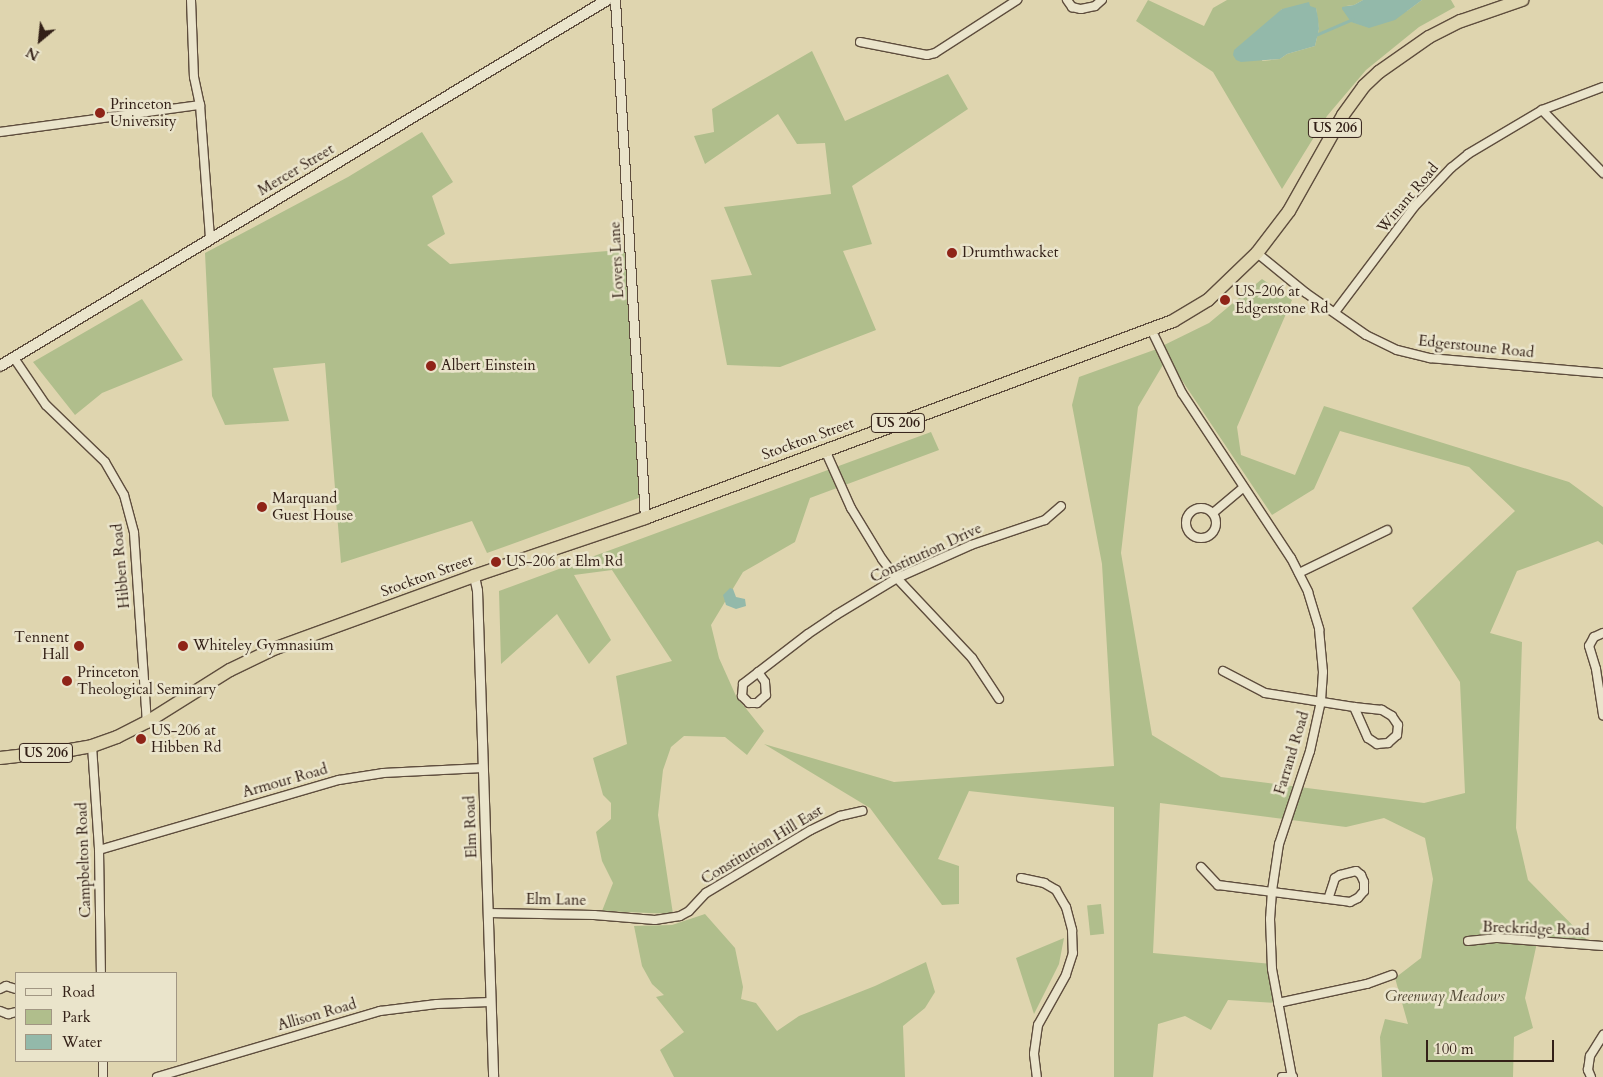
<!DOCTYPE html>
<style>
body{margin:0}
#map{position:relative;width:1603px;height:1077px;overflow:hidden;background:#dfd5af;font-family:Cardo,serif}
div>[style]{position:absolute}
[style*='--x']{left:calc(var(--x)*1px);top:calc(var(--y)*1px);width:calc(var(--w)*1px);rotate:calc(var(--a)*1deg)}
.green>*{inset:0;background:#b0be8c;transform-origin:0 0}
.water>*{inset:0;background:#93b9aa}
.stream>*{height:2.5px;margin:-1.25px;padding:0 1.25px;transform-origin:1.25px;border-radius:1.25px;background:#93b9aa}
.roads{filter:drop-shadow(1px 0 #5e4d3d) drop-shadow(-1px 0 #5e4d3d) drop-shadow(0 1px #5e4d3d) drop-shadow(0 -1px #5e4d3d)}
.minor>*{height:8px;margin:-4px;padding:0 4px;transform-origin:4px;border-radius:4px;background:#eae4cb}
.minor>.ring{margin:-4px;padding:0;box-sizing:content-box;background:none;border:8px solid #eae4cb;border-radius:50%}
.tertiary>*{height:9px;margin:-4.5px;padding:0 4.5px;transform-origin:4.5px;border-radius:4.5px;background:#eae4cb}
.secondary>*{height:10px;margin:-5px;padding:0 5px;transform-origin:5px;border-radius:5px;background:#eae4cb}
.trunk>*{height:12px;margin:-6px;padding:0 6px;transform-origin:6px;border-radius:6px;background:#dfd5af}
.dots>*{width:14px;height:14px;translate:-50% -50%;box-sizing:border-box;border:2px solid #eae4cb;border-radius:50%}
span{translate:-50% -50%;white-space:nowrap;text-align:center;line-height:1.15;-webkit-text-stroke:5px #eae4cb;paint-order:stroke}
.shield-label span{padding:1px 4px;background:#eae4cb;border:1px solid;border-radius:4px;-webkit-text-stroke-width:0}
.shield-label{font-size:14px;color:#332017;font-weight:700}
.poi-label{font-size:15px;color:#332017}
.left{translate:0 -50%;text-align:left}
.right{translate:-100% -50%;text-align:right}
.street-label{font-size:15px;color:#332017}
.park-label{font-size:15px;color:#524834;font-style:italic}
.legend{position:absolute;left:15px;top:972px;width:162px;height:90px;box-sizing:border-box;background:#eae4cb;border:1px solid #a19683;margin:0;padding:6px 9px;list-style:none;font-size:15px;color:#332017}
.legend li{display:flex;align-items:center;gap:10px;height:25px}
.legend b{width:25px;border:1px solid #a19683}
.north{position:absolute;left:15px;top:15px;width:50px;height:50px;-webkit-text-stroke:4px #eae4cb;paint-order:stroke;rotate:208deg;font-size:14px;font-weight:700;line-height:20px;text-align:center;color:#332017}
.north::after{content:'';display:block;margin:auto;width:18px;height:22px;background:#332017;clip-path:polygon(50% 0,100% 100%,50% 72%,0 100%)}
.scale{position:absolute;left:1426px;top:1040px;width:128px;height:22px;box-sizing:border-box;border:2px solid #332017;border-top:0;padding-left:6px;font-size:15px;line-height:18px;white-space:nowrap;color:#332017;-webkit-text-stroke:4px #eae4cb;paint-order:stroke}
</style>
<div id="map">
<div class="green">
<i style="clip-path:polygon(evenodd,1148px 0,1204px 26px,1213px 8px,1227px 0,1363px 0,1354px 5px,1346px 6px,1407px 11px,1422px 0,1451px 0,1455px 7px,1419px 27px,1366px 70px,1327px 116px,1282px 189px,1213px 72px,1136px 21px,1148px 0,1316px 8px,1319px 29px,1315px 46px,1287px 54px,1280px 59px,1262px 61px,1276px 17px,1282px 9px,1316px 8px)"></i>
<i style="clip-path:polygon(812px 51px,845px 121px,948px 74px,968px 109px,852px 186px,872px 244px,843px 251px,876px 330px,780px 367px,727px 365px,711px 280px,752px 275px,724px 207px,831px 194px,825px 143px,797px 144px,778px 114px,705px 164px,694px 136px,714px 132px,712px 109px)"></i>
<i style="clip-path:polygon(422px 132px,453px 182px,432px 196px,445px 234px,427px 245px,450px 264px,632px 249px,644px 496px,487px 553px,472px 521px,341px 563px,325px 363px,273px 368px,289px 421px,225px 425px,212px 396px,205px 253px,348px 177px)"></i>
<i style="clip-path:polygon(evenodd,1262px 279px,1292px 300px,1237px 427px,1241px 455px,1295px 475px,1324px 406px,1569px 482px,1603px 507px,1603px 545px,1598px 541px,1517px 571px,1490px 633px,1522px 642px,1516px 828px,1528px 880px,1590px 943px,1538px 938px,1525px 998px,1533px 1028px,1514px 1037px,1513px 1077px,1382px 1077px,1380px 1037px,1385px 1019px,1408px 1024px,1395px 978px,1421px 958px,1433px 879px,1425px 838px,1384px 818px,1346px 827px,1160px 803px,1153px 953px,1273px 964px,1278px 1003px,1228px 1000px,1211px 1030px,1185px 1016px,1158px 1024px,1153px 1077px,1114px 1077px,1114px 807px,969px 791px,938px 859px,959px 866px,959px 904px,942px 905px,870px 808px,764px 744px,894px 782px,1114px 766px,1102px 564px,1072px 405px,1079px 377px,1154px 350px,1209px 323px,1262px 279px,1167px 358px,1272px 515px,1314px 489px,1340px 431px,1469px 467px,1515px 511px,1412px 608px,1460px 682px,1465px 793px,1424px 803px,1221px 777px,1152px 735px,1121px 553px,1138px 407px,1167px 358px)"></i>
<i style="clip-path:polygon(142px 299px,183px 360px,102px 393px,75px 415px,33px 362px)"></i>
<i style="clip-path:polygon(931px 432px,939px 450px,810px 498px,795px 542px,743px 572px,711px 625px,719px 658px,736px 696px,764px 731px,747px 755px,725px 737px,684px 736px,671px 747px,663px 770px,658px 815px,673px 914px,602px 911px,613px 883px,602px 861px,596px 832px,611px 819px,611px 803px,603px 795px,593px 758px,627px 744px,616px 676px,672px 661px,612px 570px,574px 575px,611px 640px,589px 664px,557px 614px,501px 664px,499px 591px)"></i>
<i style="left:1101px;top:904px;width:30px;height:14px;rotate:84deg"></i>
<i style="clip-path:polygon(705px 914px,735px 948px,743px 987px,741px 999px,756px 1003px,777px 1031px,799px 1016px,875px 986px,926px 962px,935px 992px,925px 1008px,903px 1026px,905px 1077px,674px 1077px,660px 1050px,684px 1032px,656px 997px,664px 995px,652px 984px,642px 966px,634px 926px,672px 925px)"></i>
<i style="clip-path:polygon(1064px 938px,1059px 964px,1034px 1014px,1016px 958px)"></i>
</div>
<div class="water">
<i style="clip-path:polygon(1363px 0,1422px 0,1395px 20px,1369px 28px,1351px 22px,1342px 9px,1342px 7px,1354px 5px)"></i>
<i style="clip-path:polygon(1309px 2px,1310px 6px,1316px 8px,1318px 18px,1319px 29px,1315px 46px,1287px 54px,1280px 59px,1241px 62px,1236px 60px,1233px 55px,1234px 50px,1282px 9px)"></i>
<i style="clip-path:polygon(733px 589px,736px 597px,745px 599px,746px 606px,736px 609px,726px 605px,723px 595px,730px 588px)"></i>
</div>
<div class="stream">
<i style="--x:1316;--y:35;--w:40;--a:-23.4"></i>
</div>
<div class="roads">
<div class="minor">
<i style="--x:191;--y:0;--w:77;--a:87.8"></i>
<i style="--x:194;--y:77;--w:29;--a:78"></i>
<i style="--x:200;--y:105;--w:133;--a:85.7"></i>
<i style="--x:1067;--y:0;--w:9;--a:54"></i>
<i style="--x:1072;--y:7;--w:9;--a:13"></i>
<i style="--x:1081;--y:9;--w:14;--a:-12"></i>
<i style="--x:1095;--y:6;--w:9;--a:-41"></i>
<i style="--x:860;--y:42;--w:68;--a:11"></i>
<i style="--x:927;--y:55;--w:8;--a:-14"></i>
<i style="--x:935;--y:53;--w:98;--a:-32.9"></i>
<i style="--x:1542;--y:110;--w:88;--a:45.9"></i>
<i style="--x:0;--y:132;--w:202;--a:-7.7"></i>
<i style="--x:1257;--y:253;--w:63;--a:39.2"></i>
<i style="--x:1306;--y:293;--w:73;--a:35"></i>
<i style="--x:1366;--y:335;--w:34;--a:26"></i>
<i style="--x:1397;--y:350;--w:34;--a:14"></i>
<i style="--x:1430;--y:358;--w:174;--a:5"></i>
<i style="--x:1335;--y:312;--w:131;--a:-53"></i>
<i style="--x:1414;--y:207;--w:54;--a:-46.5"></i>
<i style="--x:1451;--y:168;--w:22;--a:-39"></i>
<i style="--x:1468;--y:154;--w:86;--a:-30.7"></i>
<i style="--x:1542;--y:110;--w:65;--a:-20.7"></i>
<i style="--x:1151;--y:329;--w:71;--a:64.2"></i>
<i style="--x:1182;--y:393;--w:198;--a:56.6"></i>
<i style="--x:1291;--y:558;--w:38;--a:63"></i>
<i style="--x:1308;--y:592;--w:39;--a:73"></i>
<i style="--x:1319;--y:629;--w:43;--a:84.7"></i>
<i style="--x:1323;--y:672;--w:29;--a:94"></i>
<i style="--x:1321;--y:701;--w:51;--a:102.4"></i>
<i style="--x:1310;--y:751;--w:98;--a:108.4"></i>
<i style="--x:1279;--y:844;--w:48;--a:98.5"></i>
<i style="--x:1272;--y:891;--w:28;--a:94"></i>
<i style="--x:1270;--y:919;--w:50;--a:87.7"></i>
<i style="--x:1272;--y:969;--w:110;--a:79.5"></i>
<i style="--x:14;--y:358;--w:57;--a:55.8"></i>
<i style="--x:46;--y:405;--w:82;--a:44"></i>
<i style="--x:105;--y:462;--w:38;--a:60"></i>
<i style="--x:124;--y:495;--w:39;--a:75"></i>
<i style="--x:134;--y:533;--w:189;--a:86.1"></i>
<i style="--x:825;--y:450;--w:64;--a:65.9"></i>
<i style="--x:851;--y:508;--w:60;--a:58.7"></i>
<i style="--x:882;--y:559;--w:20;--a:53"></i>
<i style="--x:894;--y:575;--w:114;--a:46.8"></i>
<i style="--x:972;--y:658;--w:49;--a:56.6"></i>
<i class="ring" style="left:1186px;top:508px;width:22px;height:22px"></i>
<i style="--x:1213;--y:513;--w:40;--a:-40"></i>
<i style="--x:1299;--y:573;--w:98;--a:-26"></i>
<i style="--x:1603;--y:633;--w:10;--a:156"></i>
<i style="--x:1594;--y:637;--w:10;--a:119"></i>
<i style="--x:1589;--y:646;--w:24;--a:73"></i>
<i style="--x:1596;--y:669;--w:47;--a:81.3"></i>
<i style="--x:1223;--y:671;--w:47;--a:27.6"></i>
<i style="--x:1265;--y:693;--w:90;--a:8.9"></i>
<i style="--x:1354;--y:707;--w:34;--a:66"></i>
<i style="--x:1368;--y:738;--w:11;--a:34"></i>
<i style="--x:1377;--y:744;--w:11;--a:-5"></i>
<i style="--x:1388;--y:743;--w:12;--a:-42"></i>
<i style="--x:1397;--y:735;--w:10;--a:-84"></i>
<i style="--x:1398;--y:725;--w:11;--a:-124"></i>
<i style="--x:1392;--y:716;--w:12;--a:-149"></i>
<i style="--x:1382;--y:710;--w:28;--a:-174"></i>
<i style="--x:758;--y:672;--w:12;--a:55"></i>
<i style="--x:765;--y:682;--w:13;--a:86"></i>
<i style="--x:766;--y:695;--w:12;--a:138"></i>
<i style="--x:757;--y:703;--w:8;--a:180"></i>
<i style="--x:749;--y:703;--w:10;--a:-135"></i>
<i style="--x:742;--y:696;--w:12;--a:-85"></i>
<i style="--x:743;--y:684;--w:82;--a:-37.6"></i>
<i style="--x:808;--y:634;--w:34;--a:-34"></i>
<i style="--x:836;--y:615;--w:71;--a:-31.2"></i>
<i style="--x:897;--y:578;--w:81;--a:-24"></i>
<i style="--x:971;--y:545;--w:78;--a:-18.7"></i>
<i style="--x:1045;--y:520;--w:21;--a:-41"></i>
<i style="--x:92;--y:746;--w:104;--a:86.1"></i>
<i style="--x:99;--y:850;--w:123;--a:89.1"></i>
<i style="--x:99;--y:850;--w:250;--a:-16.3"></i>
<i style="--x:339;--y:780;--w:45;--a:-9"></i>
<i style="--x:383;--y:773;--w:100;--a:-2.9"></i>
<i style="--x:1201;--y:867;--w:25;--a:47"></i>
<i style="--x:1218;--y:885;--w:133;--a:7.3"></i>
<i style="--x:1350;--y:902;--w:9;--a:-27"></i>
<i style="--x:1358;--y:898;--w:9;--a:-49"></i>
<i style="--x:1364;--y:891;--w:9;--a:-90"></i>
<i style="--x:1364;--y:882;--w:8;--a:-113"></i>
<i style="--x:1361;--y:875;--w:6;--a:-141"></i>
<i style="--x:1356;--y:871;--w:16;--a:166"></i>
<i style="--x:1340;--y:875;--w:6;--a:149"></i>
<i style="--x:1335;--y:878;--w:20;--a:108"></i>
<i style="--x:1021;--y:878;--w:24;--a:12"></i>
<i style="--x:1044;--y:883;--w:14;--a:30"></i>
<i style="--x:1056;--y:890;--w:20;--a:60"></i>
<i style="--x:1066;--y:907;--w:24;--a:75"></i>
<i style="--x:1072;--y:930;--w:23;--a:88"></i>
<i style="--x:1073;--y:953;--w:23;--a:108"></i>
<i style="--x:1066;--y:975;--w:57;--a:119.2"></i>
<i style="--x:1038;--y:1025;--w:29;--a:98"></i>
<i style="--x:1034;--y:1054;--w:23;--a:83"></i>
<i style="--x:488;--y:913;--w:106;--a:1.1"></i>
<i style="--x:594;--y:915;--w:61;--a:4.7"></i>
<i style="--x:655;--y:920;--w:25;--a:-9"></i>
<i style="--x:680;--y:916;--w:10;--a:-29"></i>
<i style="--x:689;--y:911;--w:25;--a:-47"></i>
<i style="--x:706;--y:893;--w:122;--a:-31"></i>
<i style="--x:811;--y:830;--w:32;--a:-26"></i>
<i style="--x:840;--y:816;--w:23;--a:-13"></i>
<i style="--x:1468;--y:941;--w:30;--a:-6"></i>
<i style="--x:1498;--y:938;--w:105;--a:4.4"></i>
<i style="--x:0;--y:989;--w:7;--a:-27"></i>
<i style="--x:6;--y:986;--w:10;--a:17"></i>
<i style="--x:1278;--y:1003;--w:91;--a:-12.1"></i>
<i style="--x:1367;--y:984;--w:27;--a:-20"></i>
<i style="--x:0;--y:1011;--w:9;--a:21"></i>
<i style="--x:8;--y:1014;--w:8;--a:-14"></i>
<i style="--x:103;--y:1061;--w:16;--a:90"></i>
<i style="--x:157;--y:1077;--w:233;--a:-16.5"></i>
<i style="--x:380;--y:1011;--w:57;--a:-7"></i>
<i style="--x:437;--y:1004;--w:53;--a:-2.2"></i>
<i style="--x:1282;--y:1077;--w:11;--a:0"></i>
<i style="--x:1591;--y:1077;--w:8;--a:-113"></i>
<i style="--x:1588;--y:1070;--w:14;--a:-82"></i>
<i style="--x:1590;--y:1056;--w:25;--a:-58"></i>
</div>
<div class="tertiary">
<i style="--x:615;--y:0;--w:519;--a:86.69"></i>
<i style="--x:474;--y:576;--w:14;--a:78"></i>
<i style="--x:477;--y:590;--w:487;--a:88.1"></i>
</div>
<div class="secondary">
<i style="--x:0;--y:366;--w:709;--a:-31.09"></i>
</div>
<div class="trunk">
<i style="--x:0;--y:758;--w:70;--a:-6.5"></i>
<i style="--x:70;--y:750;--w:22;--a:-10"></i>
<i style="--x:92;--y:746;--w:27;--a:-20"></i>
<i style="--x:117;--y:737;--w:34;--a:-27"></i>
<i style="--x:147;--y:722;--w:98;--a:-32.1"></i>
<i style="--x:230;--y:670;--w:51;--a:-25.6"></i>
<i style="--x:276;--y:648;--w:211;--a:-20"></i>
<i style="--x:474;--y:576;--w:181;--a:-18.7"></i>
<i style="--x:645;--y:518;--w:564;--a:-20.46"></i>
<i style="--x:1173;--y:321;--w:41;--a:-31"></i>
<i style="--x:1208;--y:300;--w:68;--a:-43.8"></i>
<i style="--x:1257;--y:253;--w:53;--a:-52.7"></i>
<i style="--x:1289;--y:211;--w:110;--a:-60.6"></i>
<i style="--x:1343;--y:115;--w:36;--a:-54"></i>
<i style="--x:1364;--y:86;--w:21;--a:-43"></i>
<i style="--x:1379;--y:72;--w:61;--a:-35"></i>
<i style="--x:1429;--y:37;--w:36;--a:-27"></i>
<i style="--x:1461;--y:21;--w:65;--a:-19"></i>
</div>
</div>
<div class="dots">
<i style="left:100px;top:113px;background:#8f2418"></i>
<i style="left:952px;top:253px;background:#8f2418"></i>
<i style="left:1225px;top:300px;background:#8f2418"></i>
<i style="left:431px;top:366px;background:#8f2418"></i>
<i style="left:262px;top:507px;background:#8f2418"></i>
<i style="left:496px;top:562px;background:#8f2418"></i>
<i style="left:79px;top:646px;background:#8f2418"></i>
<i style="left:183px;top:646px;background:#8f2418"></i>
<i style="left:67px;top:681px;background:#8f2418"></i>
<i style="left:141px;top:739px;background:#8f2418"></i>
</div>
<div class="shield-label">
<span style="left:1335px;top:128px">US 206</span>
<span style="left:898px;top:423px">US 206</span>
<span style="left:46px;top:753px">US 206</span>
</div>
<div class="poi-label">
<span class="left" style="left:110px;top:113px">Princeton<br>University</span>
<span class="left" style="left:962px;top:253px">Drumthwacket</span>
<span class="left" style="left:1235px;top:300px">US-206 at<br>Edgerstone Rd</span>
<span class="left" style="left:441px;top:366px">Albert Einstein</span>
<span class="left" style="left:272px;top:507px">Marquand<br>Guest House</span>
<span class="left" style="left:506px;top:562px">US-206 at Elm Rd</span>
<span class="right" style="left:69px;top:646px">Tennent<br>Hall</span>
<span class="left" style="left:193px;top:646px">Whiteley Gymnasium</span>
<span class="left" style="left:77px;top:681px">Princeton<br>Theological Seminary</span>
<span class="left" style="left:151px;top:739px">US-206 at<br>Hibben Rd</span>
</div>
<div class="street-label">
<span style="left:296px;top:170px;rotate:-31deg">Mercer Street</span>
<span style="left:1408px;top:198px;rotate:-50deg">Winant Road</span>
<span style="left:617px;top:260px;rotate:-93deg">Lovers Lane</span>
<span style="left:1476px;top:347px;rotate:6deg">Edgerstoune Road</span>
<span style="left:808px;top:439px;rotate:-20deg">Stockton Street</span>
<span style="left:926px;top:553px;rotate:-25deg">Constitution Drive</span>
<span style="left:121px;top:566px;rotate:-95deg">Hibben Road</span>
<span style="left:427px;top:576px;rotate:-20deg">Stockton Street</span>
<span style="left:1292px;top:753px;rotate:-73deg">Farrand Road</span>
<span style="left:285px;top:781px;rotate:-16deg">Armour Road</span>
<span style="left:471px;top:827px;rotate:-92deg">Elm Road</span>
<span style="left:762px;top:845px;rotate:-31deg">Constitution Hill East</span>
<span style="left:84px;top:860px;rotate:-92deg">Campbelton Road</span>
<span style="left:556px;top:900px;rotate:1deg">Elm Lane</span>
<span style="left:1536px;top:929px;rotate:2deg">Breckridge Road</span>
<span style="left:317px;top:1015px;rotate:-16deg">Allison Road</span>
</div>
<div class="park-label">
<span style="left:1445px;top:997px">Greenway Meadows</span>
</div>
<ul class="legend">
<li><b style="height:6px;background:#eae4cb"></b>Road</li>
<li><b style="height:14px;background:#b0be8c"></b>Park</li>
<li><b style="height:14px;background:#93b9aa"></b>Water</li>
</ul>
<div class="north">N</div>
<div class="scale">100 m</div>
</div>
